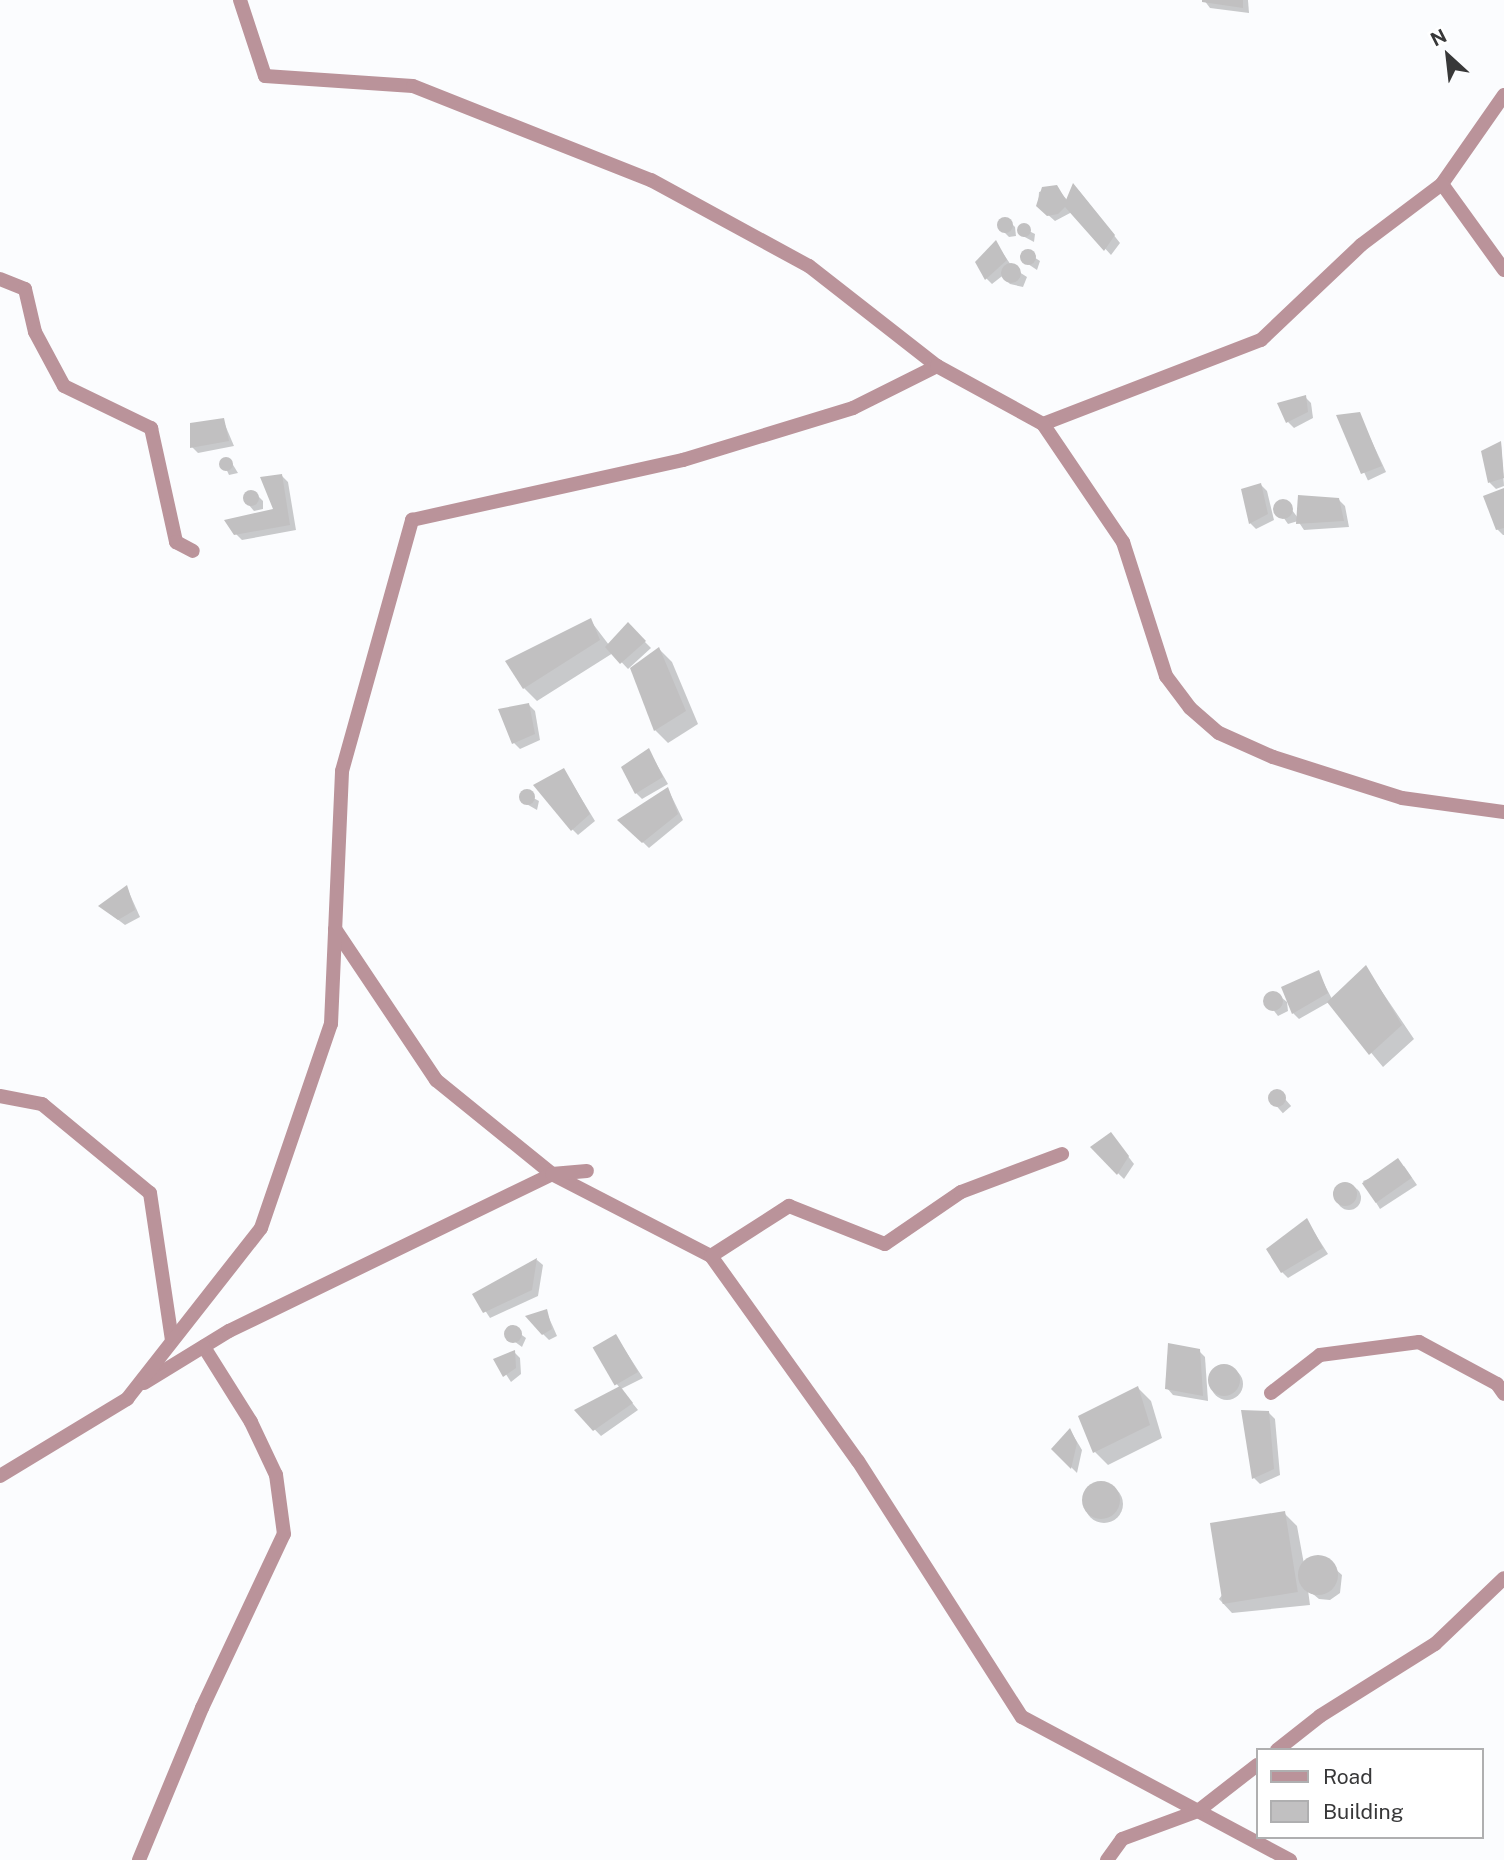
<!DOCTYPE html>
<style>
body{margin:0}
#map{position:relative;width:1504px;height:1860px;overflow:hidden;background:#fbfcfe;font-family:"Public Sans",sans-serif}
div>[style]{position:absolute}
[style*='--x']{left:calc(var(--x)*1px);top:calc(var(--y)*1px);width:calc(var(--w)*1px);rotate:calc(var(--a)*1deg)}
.shadow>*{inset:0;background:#0003;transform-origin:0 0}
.round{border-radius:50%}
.building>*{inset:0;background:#c1c0c1;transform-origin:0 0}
.minor>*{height:14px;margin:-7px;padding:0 7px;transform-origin:7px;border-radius:7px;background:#ba939a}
span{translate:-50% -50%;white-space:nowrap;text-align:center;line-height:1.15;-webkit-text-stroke:6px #fff;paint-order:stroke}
.legend{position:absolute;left:1256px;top:1748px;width:228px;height:91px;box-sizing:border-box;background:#fff;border:2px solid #afafb0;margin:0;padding:9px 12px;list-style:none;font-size:21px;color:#383839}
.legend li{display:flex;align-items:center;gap:14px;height:35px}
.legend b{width:35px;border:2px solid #afafb0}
.north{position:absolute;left:1413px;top:21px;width:70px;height:70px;-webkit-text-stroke:5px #fff;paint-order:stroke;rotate:333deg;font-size:19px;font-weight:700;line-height:28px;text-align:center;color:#383839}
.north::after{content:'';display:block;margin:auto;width:24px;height:32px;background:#383839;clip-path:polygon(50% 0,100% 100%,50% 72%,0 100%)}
</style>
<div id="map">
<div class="shadow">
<i style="clip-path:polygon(1204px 0,1248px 0,1249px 13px,1210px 8px)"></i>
<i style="clip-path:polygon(1056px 187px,1068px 201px,1079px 191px,1120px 243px,1111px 255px,1072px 212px,1055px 221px,1038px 206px,1039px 192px)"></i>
<i style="clip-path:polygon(1009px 221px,1015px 227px,1016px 236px,1009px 237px,1003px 231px,1000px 222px)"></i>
<i style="clip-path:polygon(1021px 227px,1035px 234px,1034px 242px,1021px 235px)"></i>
<i style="clip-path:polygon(996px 243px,1013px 268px,1027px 277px,1023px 287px,1010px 284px,1004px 278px,1006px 273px,992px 284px,986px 278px)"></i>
<i style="clip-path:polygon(1026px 252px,1040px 261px,1037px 270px,1022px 260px)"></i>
<i style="clip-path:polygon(1305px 397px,1311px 403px,1313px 418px,1294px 428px,1288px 422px)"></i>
<i style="left:1359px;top:414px;width:64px;height:20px;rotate:65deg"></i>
<i style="clip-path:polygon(223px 420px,234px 446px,198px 453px,192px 447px)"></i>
<i style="clip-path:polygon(1501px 443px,1504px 486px,1496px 489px,1490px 483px,1483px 452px)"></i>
<i style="clip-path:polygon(222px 460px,230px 460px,238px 473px,229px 475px)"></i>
<i style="clip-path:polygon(282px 476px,288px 482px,296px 530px,242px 540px,236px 534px,275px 510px)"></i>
<i style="clip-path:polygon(1261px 485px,1267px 491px,1274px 520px,1256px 529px,1250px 523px)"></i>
<i style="clip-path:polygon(1504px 490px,1504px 535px,1503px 535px,1497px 529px)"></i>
<i style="clip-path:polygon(256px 494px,263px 501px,263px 509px,254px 511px,248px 504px,246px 495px)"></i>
<i style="clip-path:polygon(1339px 500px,1345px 506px,1349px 527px,1304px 530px,1298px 521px,1288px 524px,1276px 507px,1286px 502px,1298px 518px)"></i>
<i style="clip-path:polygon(590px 620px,609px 645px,628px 625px,651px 648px,628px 669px,613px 653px,537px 701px,524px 688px)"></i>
<i style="clip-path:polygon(659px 649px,672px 662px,698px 724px,668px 743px,655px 730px)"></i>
<i style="clip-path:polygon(529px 705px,535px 711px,540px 740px,520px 749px,514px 743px)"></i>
<i style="clip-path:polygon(649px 751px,668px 784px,642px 799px,636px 793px)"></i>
<i style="clip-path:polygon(564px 770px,595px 821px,578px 835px,572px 829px)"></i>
<i style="clip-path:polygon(668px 789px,683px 820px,649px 848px,620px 820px)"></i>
<i style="clip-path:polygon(524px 793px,539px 801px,537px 810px,523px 802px)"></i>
<i style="clip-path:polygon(127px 888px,140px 917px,125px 925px,100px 906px)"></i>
<i style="clip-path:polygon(1366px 968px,1414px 1039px,1383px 1067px,1329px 1002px,1299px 1019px,1293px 1013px,1318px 972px,1332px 999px)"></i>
<i style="clip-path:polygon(1276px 993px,1287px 1002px,1288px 1011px,1278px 1016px,1265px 999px)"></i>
<i style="left:1278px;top:1091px;width:20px;height:11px;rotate:49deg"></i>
<i style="clip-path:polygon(1111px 1134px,1134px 1164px,1124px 1179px,1092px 1148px)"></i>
<i style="clip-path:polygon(1404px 1166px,1417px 1185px,1380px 1209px,1363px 1181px)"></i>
<i class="round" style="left:1337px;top:1186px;width:24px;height:24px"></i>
<i style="clip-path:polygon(1307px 1221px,1328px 1254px,1288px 1278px,1282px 1272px)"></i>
<i style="clip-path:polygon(537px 1260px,543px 1265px,538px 1296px,490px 1318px,475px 1295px)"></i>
<i style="clip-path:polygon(546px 1311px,557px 1336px,549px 1340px,543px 1334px)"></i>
<i style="clip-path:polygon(512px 1328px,526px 1338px,522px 1347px,507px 1336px)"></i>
<i style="clip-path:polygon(616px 1336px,643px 1378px,621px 1389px,638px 1410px,601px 1436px,577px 1411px,620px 1388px,615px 1382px)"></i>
<i style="clip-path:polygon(1199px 1351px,1205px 1357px,1208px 1401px,1173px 1395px,1167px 1388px)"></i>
<i style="clip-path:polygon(514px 1352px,520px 1358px,521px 1374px,511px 1382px,496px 1359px)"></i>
<i class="round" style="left:1211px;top:1368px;width:32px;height:32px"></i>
<i style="clip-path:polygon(1138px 1388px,1151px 1401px,1162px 1438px,1108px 1465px,1095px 1452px)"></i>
<i style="clip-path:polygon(1243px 1412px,1269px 1413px,1275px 1419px,1280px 1475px,1260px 1484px,1254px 1478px)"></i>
<i style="clip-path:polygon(1070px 1430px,1082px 1450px,1077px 1473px,1053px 1449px)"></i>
<i class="round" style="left:1085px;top:1485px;width:38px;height:38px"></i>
<i style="clip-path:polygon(1284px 1513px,1297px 1526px,1304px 1564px,1322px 1557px,1342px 1575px,1340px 1593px,1330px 1600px,1319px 1599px,1308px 1590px,1310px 1605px,1232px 1613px,1219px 1599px)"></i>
</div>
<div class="building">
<i style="clip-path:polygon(1202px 0,1243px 0,1243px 8px,1202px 2px)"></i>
<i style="clip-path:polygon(1073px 183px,1115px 235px,1104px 251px,1065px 207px,1058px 214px,1047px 216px,1036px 206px,1042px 187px,1057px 185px,1066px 200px)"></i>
<i class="round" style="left:997px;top:217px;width:16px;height:16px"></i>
<i class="round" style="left:1017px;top:223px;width:14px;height:14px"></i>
<i style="clip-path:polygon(996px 240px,1007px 260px,985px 280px,975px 262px)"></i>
<i class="round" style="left:1020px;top:249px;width:16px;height:16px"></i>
<i class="round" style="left:1001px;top:263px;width:20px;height:20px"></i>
<i style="clip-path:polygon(1306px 395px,1308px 412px,1286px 423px,1277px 403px)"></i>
<i style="clip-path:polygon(1360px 412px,1382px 466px,1361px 474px,1336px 415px)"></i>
<i style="clip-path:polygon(224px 418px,229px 441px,190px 448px,190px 423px)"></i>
<i style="clip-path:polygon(1501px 441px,1504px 478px,1488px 483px,1481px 451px)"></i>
<i class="round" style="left:219px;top:457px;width:14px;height:14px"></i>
<i style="clip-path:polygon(282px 474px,290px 525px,234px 535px,224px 520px,273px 509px,260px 477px)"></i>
<i style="clip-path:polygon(1261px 483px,1268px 514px,1249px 524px,1241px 489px)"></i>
<i style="clip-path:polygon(1504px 488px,1504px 528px,1496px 530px,1483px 496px)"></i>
<i class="round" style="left:243px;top:490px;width:16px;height:16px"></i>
<i style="clip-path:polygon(1298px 495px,1339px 498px,1344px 521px,1296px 524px)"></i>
<i class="round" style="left:1273px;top:499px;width:20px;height:20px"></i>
<i style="clip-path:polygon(591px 618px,600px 640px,523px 689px,505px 661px)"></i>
<i style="clip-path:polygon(628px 622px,646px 641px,620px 664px,605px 647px)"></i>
<i style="clip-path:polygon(659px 647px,686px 711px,654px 731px,630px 668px)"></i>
<i style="clip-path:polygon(529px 703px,535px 734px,512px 744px,498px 709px)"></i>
<i style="clip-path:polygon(649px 748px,663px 777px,635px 794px,621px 767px)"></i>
<i style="clip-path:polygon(564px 768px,590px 814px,571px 831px,533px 785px)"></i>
<i style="clip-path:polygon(668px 787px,678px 814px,642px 843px,617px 820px)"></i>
<i class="round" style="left:519px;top:789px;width:16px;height:16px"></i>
<i style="clip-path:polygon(127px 885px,135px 910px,118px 920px,98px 906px)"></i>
<i style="clip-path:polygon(1366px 965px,1402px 1025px,1369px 1055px,1327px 1002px)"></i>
<i style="clip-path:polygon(1319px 970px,1328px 993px,1292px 1014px,1281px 987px)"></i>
<i class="round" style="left:1263px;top:991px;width:20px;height:20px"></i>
<i class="round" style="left:1268px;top:1089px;width:18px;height:18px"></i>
<i style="clip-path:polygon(1111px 1132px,1129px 1156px,1117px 1175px,1090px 1147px)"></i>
<i style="left:1398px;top:1158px;width:24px;height:44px;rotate:55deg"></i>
<i class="round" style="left:1333px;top:1182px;width:24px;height:24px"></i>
<i style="clip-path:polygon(1307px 1218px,1323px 1248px,1281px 1273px,1266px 1249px)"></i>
<i style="clip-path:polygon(537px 1258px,532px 1290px,483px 1313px,472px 1294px)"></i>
<i style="clip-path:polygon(547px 1309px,552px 1329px,542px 1335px,525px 1316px)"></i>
<i class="round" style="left:504px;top:1325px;width:18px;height:18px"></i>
<i style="left:616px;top:1334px;width:44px;height:27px;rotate:60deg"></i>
<i style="clip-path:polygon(1168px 1343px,1200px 1349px,1203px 1396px,1165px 1389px)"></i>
<i style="clip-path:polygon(515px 1350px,516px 1368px,503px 1377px,493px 1359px)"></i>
<i class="round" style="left:1208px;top:1364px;width:32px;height:32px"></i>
<i style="clip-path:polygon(620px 1386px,633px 1403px,593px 1431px,574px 1410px)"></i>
<i style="clip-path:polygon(1138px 1386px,1150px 1425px,1093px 1453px,1078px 1416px)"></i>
<i style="clip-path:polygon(1241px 1410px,1269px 1411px,1274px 1469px,1252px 1479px)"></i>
<i style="clip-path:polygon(1070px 1428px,1077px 1443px,1071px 1469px,1051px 1449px)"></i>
<i class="round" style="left:1082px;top:1481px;width:38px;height:38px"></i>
<i style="left:1285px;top:1511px;width:82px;height:76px;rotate:81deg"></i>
<i class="round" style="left:1298px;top:1555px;width:40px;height:40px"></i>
</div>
<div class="minor">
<i style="--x:240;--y:0;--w:80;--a:71.8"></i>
<i style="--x:265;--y:76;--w:148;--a:3.9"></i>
<i style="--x:413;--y:86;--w:256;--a:21.6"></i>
<i style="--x:651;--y:180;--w:180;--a:28.6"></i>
<i style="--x:809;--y:266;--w:162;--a:38"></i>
<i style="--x:1504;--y:95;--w:108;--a:124.9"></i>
<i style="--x:1442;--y:184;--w:106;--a:54.2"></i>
<i style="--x:0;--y:279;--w:27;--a:22"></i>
<i style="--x:25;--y:289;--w:44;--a:76.9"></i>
<i style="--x:35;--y:332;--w:61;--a:61.8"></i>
<i style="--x:64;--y:386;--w:97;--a:25.8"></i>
<i style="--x:151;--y:428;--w:117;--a:77.6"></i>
<i style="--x:176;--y:542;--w:19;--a:28"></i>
<i style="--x:1043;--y:424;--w:234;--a:-21.1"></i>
<i style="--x:1261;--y:340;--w:138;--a:-43.5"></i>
<i style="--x:1361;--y:245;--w:101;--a:-37"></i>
<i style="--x:335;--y:929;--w:182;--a:56.2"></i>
<i style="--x:436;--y:1080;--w:149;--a:39"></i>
<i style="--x:552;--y:1174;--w:179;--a:27.3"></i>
<i style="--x:711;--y:1256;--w:252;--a:54.4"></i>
<i style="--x:858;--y:1461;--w:304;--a:57.4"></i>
<i style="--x:1022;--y:1717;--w:304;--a:28.1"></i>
<i style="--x:0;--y:1096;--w:43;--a:10.8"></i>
<i style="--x:42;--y:1104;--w:140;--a:39.5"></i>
<i style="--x:150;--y:1193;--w:149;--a:81.5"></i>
<i style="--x:711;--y:1256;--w:93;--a:-32.7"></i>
<i style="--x:789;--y:1206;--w:103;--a:21.6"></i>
<i style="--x:885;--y:1244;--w:92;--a:-34.4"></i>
<i style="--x:961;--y:1192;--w:108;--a:-20.6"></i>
<i style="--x:144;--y:1383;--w:100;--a:-31.5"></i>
<i style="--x:229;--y:1331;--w:359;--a:-25.9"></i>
<i style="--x:552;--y:1174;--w:35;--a:-5"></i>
<i style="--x:1271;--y:1393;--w:62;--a:-37.8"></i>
<i style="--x:1320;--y:1355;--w:100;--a:-7.5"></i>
<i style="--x:1419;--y:1342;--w:89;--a:28.3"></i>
<i style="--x:1497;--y:1384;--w:12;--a:55"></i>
<i style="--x:0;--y:1476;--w:149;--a:-31.2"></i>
<i style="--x:127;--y:1399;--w:217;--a:-51.9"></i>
<i style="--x:261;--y:1228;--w:216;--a:-71.1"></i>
<i style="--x:331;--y:1024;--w:253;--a:-87.5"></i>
<i style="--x:342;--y:771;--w:261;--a:-74.4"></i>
<i style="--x:412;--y:520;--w:278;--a:-12.5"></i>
<i style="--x:683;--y:460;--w:178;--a:-17"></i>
<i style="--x:853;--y:408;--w:94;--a:-26.6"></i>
<i style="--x:937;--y:366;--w:121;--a:28.7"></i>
<i style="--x:1043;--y:424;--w:143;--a:55.9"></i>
<i style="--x:1123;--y:542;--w:141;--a:72.2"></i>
<i style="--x:1166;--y:676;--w:40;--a:53"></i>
<i style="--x:1190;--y:708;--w:38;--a:41"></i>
<i style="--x:1219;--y:733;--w:59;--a:24"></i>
<i style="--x:1273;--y:757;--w:135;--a:17.6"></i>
<i style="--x:1402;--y:798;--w:103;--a:7.8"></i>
<i style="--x:1277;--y:1750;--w:55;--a:-38.3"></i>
<i style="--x:1320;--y:1716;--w:136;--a:-32.1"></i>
<i style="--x:1435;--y:1644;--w:95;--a:-43.7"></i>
<i style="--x:139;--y:1860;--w:165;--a:-67.5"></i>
<i style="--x:202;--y:1708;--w:192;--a:-64.8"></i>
<i style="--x:284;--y:1534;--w:60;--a:-97.7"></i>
<i style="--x:276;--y:1475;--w:59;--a:-115.3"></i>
<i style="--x:251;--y:1422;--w:89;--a:-122.1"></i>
<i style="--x:1107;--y:1860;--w:26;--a:-54"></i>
<i style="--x:1122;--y:1839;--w:81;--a:-20.2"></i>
<i style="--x:1198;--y:1811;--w:75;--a:-37.9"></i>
</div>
<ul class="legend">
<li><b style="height:9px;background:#ba939a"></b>Road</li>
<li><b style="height:19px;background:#c1c0c1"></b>Building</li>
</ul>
<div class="north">N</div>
</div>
